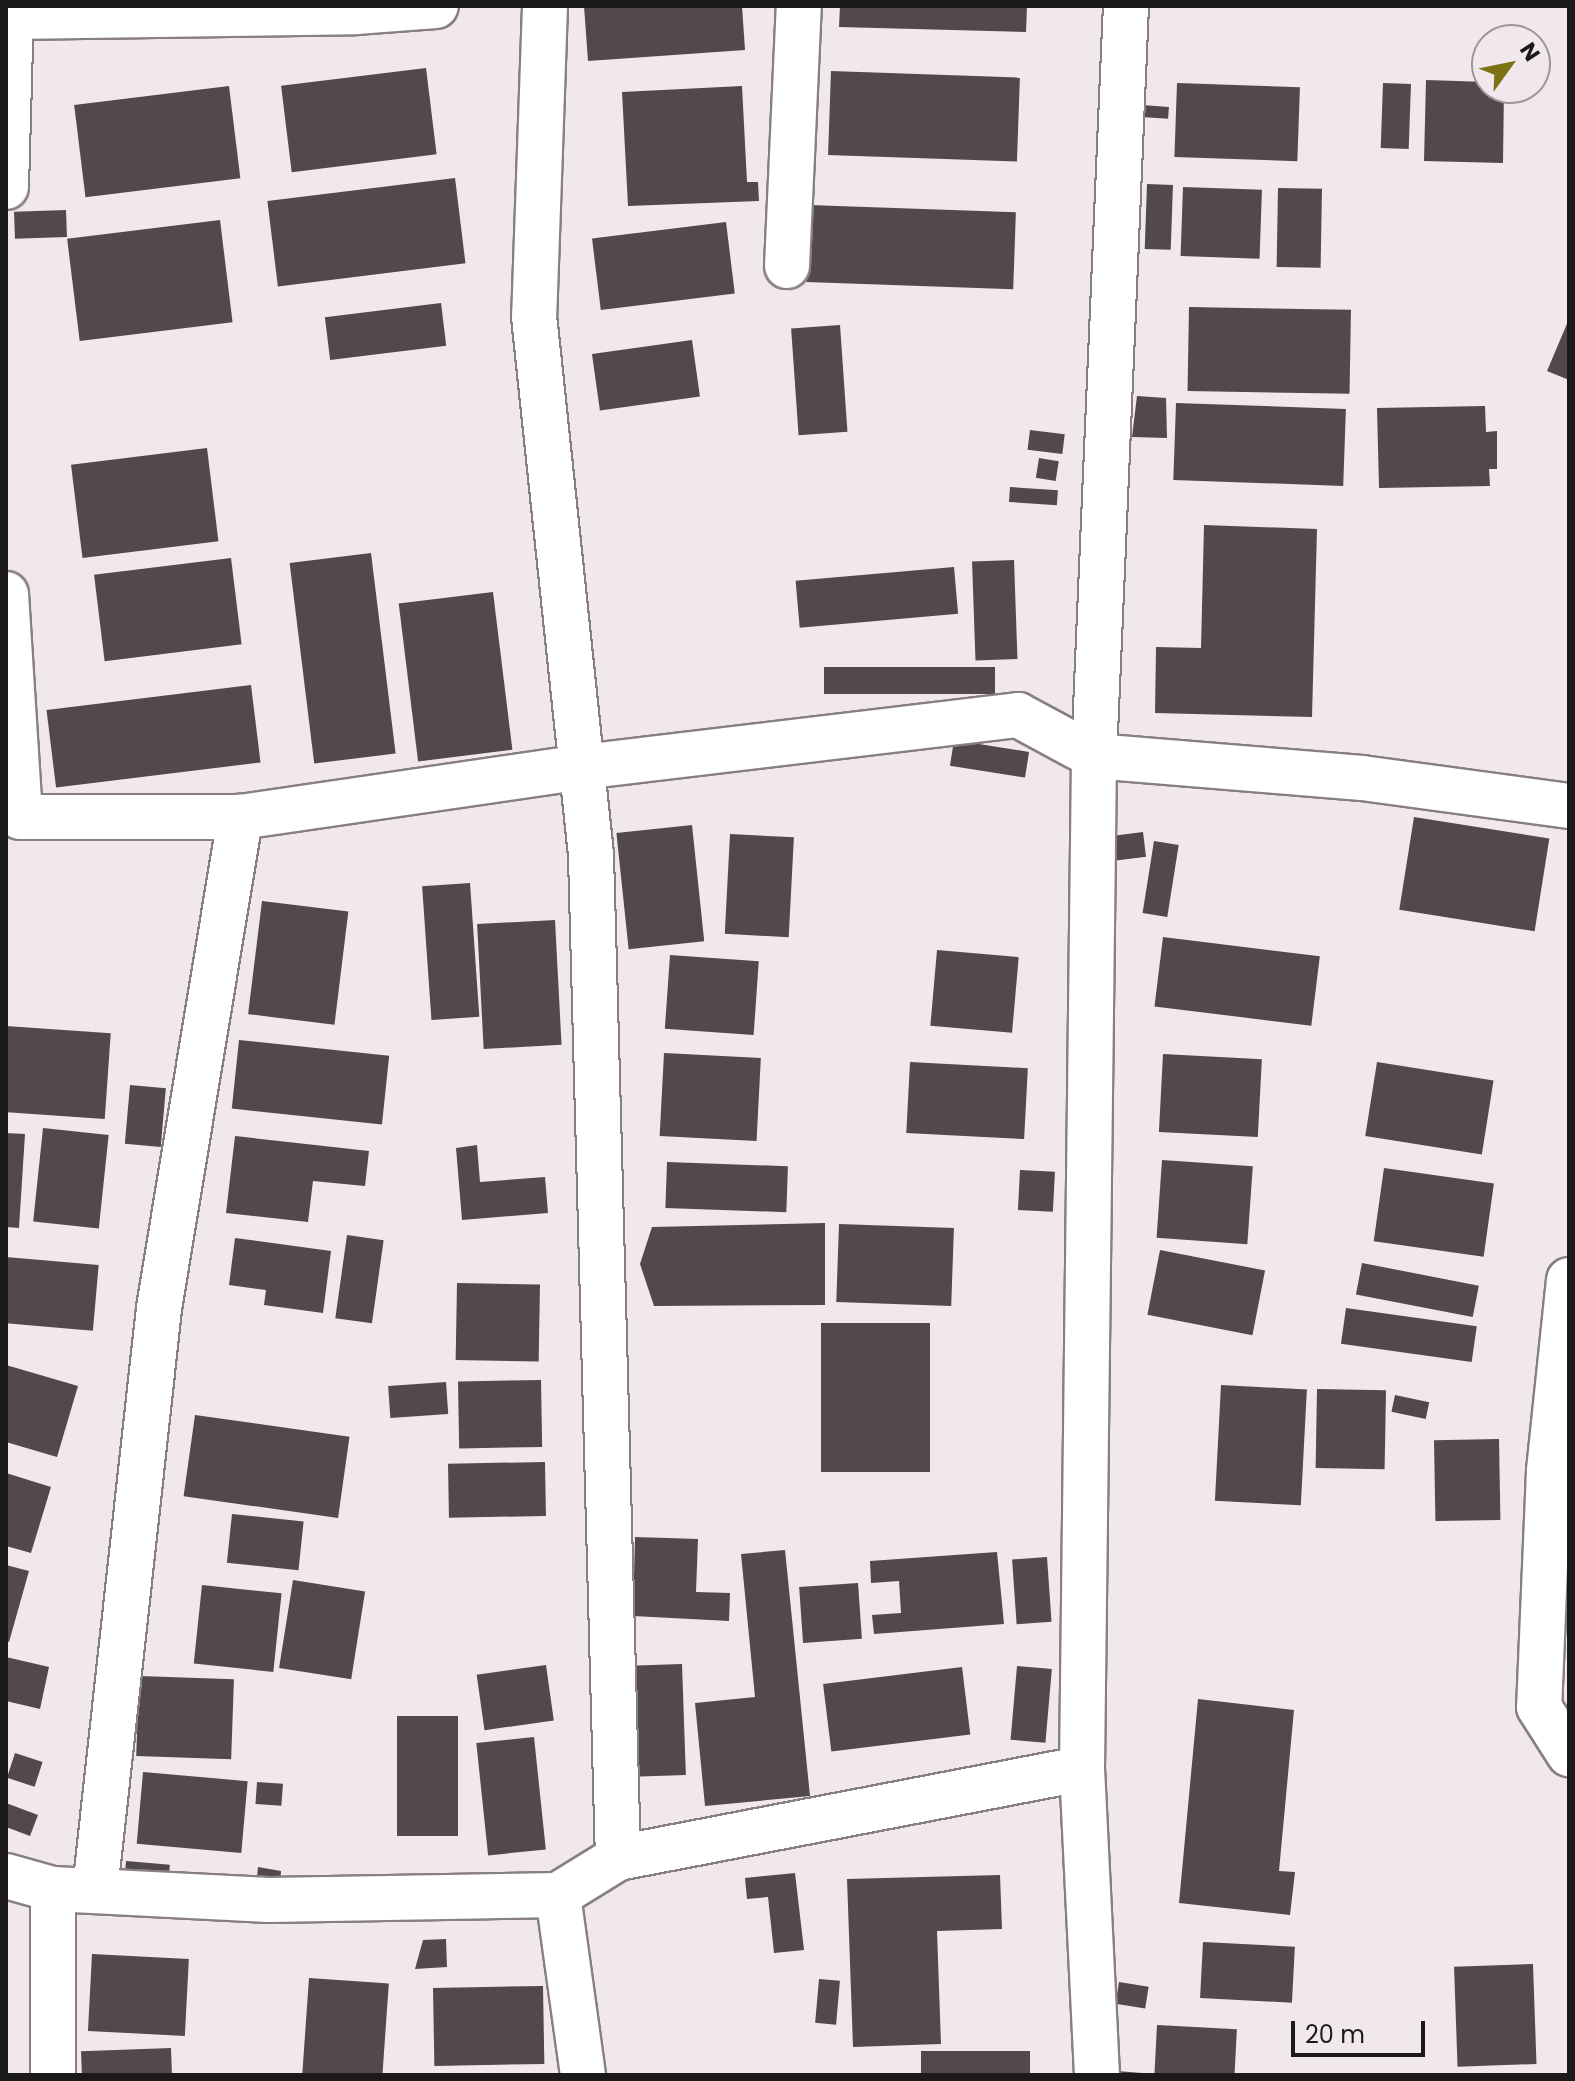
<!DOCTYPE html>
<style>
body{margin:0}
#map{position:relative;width:1575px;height:2081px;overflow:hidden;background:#f1e8ed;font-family:Poppins,sans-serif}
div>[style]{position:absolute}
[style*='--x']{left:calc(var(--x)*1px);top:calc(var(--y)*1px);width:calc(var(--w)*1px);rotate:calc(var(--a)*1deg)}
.building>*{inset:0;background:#52494a;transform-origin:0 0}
.roads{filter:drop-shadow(2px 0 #877f83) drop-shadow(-2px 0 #877f83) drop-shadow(0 2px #877f83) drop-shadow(0 -2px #877f83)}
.minor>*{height:44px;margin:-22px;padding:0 22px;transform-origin:22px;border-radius:22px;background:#fff}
span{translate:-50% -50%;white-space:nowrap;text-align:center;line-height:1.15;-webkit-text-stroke:8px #f1e8ed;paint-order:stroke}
.frame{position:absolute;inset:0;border:8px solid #1c191b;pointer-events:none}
.north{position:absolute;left:1471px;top:24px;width:80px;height:80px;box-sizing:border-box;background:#f1e8ed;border:2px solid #9c9599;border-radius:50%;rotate:57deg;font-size:22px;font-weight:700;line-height:32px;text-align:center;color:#1c191b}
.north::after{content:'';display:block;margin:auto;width:28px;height:36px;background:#7c7213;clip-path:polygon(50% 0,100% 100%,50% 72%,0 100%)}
.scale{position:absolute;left:1291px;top:2021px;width:134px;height:36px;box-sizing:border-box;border:4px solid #1c191b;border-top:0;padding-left:10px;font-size:24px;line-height:28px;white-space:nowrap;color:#1c191b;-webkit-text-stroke:6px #f1e8ed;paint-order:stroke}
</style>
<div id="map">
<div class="building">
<i style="clip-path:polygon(584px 6px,742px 6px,745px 50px,588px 61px)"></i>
<i style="clip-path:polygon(840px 6px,1027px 6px,1026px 32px,839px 27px)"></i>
<i style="left:426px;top:68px;width:87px;height:146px;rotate:83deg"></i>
<i style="left:831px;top:71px;width:189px;height:84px;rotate:2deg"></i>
<i style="clip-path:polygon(1426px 80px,1487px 82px,1487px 88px,1504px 88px,1503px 163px,1424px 161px)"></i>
<i style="left:1177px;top:83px;width:123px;height:74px;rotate:2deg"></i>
<i style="left:1383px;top:83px;width:28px;height:65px;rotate:2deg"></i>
<i style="left:229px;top:86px;width:93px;height:156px;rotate:83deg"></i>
<i style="clip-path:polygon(742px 86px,747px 182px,758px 182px,759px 201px,628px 206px,622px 92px)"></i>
<i style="left:1142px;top:105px;width:27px;height:12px;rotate:4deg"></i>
<i style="left:455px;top:178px;width:86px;height:189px;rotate:83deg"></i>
<i style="left:1147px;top:184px;width:26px;height:65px;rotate:2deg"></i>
<i style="left:1183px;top:187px;width:79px;height:69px;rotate:2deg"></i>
<i style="left:1278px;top:188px;width:44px;height:79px;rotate:1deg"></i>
<i style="left:809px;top:205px;width:207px;height:77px;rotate:2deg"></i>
<i style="left:66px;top:210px;width:27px;height:52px;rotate:88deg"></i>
<i style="left:220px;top:220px;width:103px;height:154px;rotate:83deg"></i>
<i style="left:726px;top:222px;width:72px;height:135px;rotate:83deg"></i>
<i style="left:441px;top:303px;width:43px;height:117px;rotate:83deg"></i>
<i style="left:1189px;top:307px;width:162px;height:84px;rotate:1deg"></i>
<i style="clip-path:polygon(1569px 319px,1569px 380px,1547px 371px)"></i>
<i style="left:840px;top:325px;width:107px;height:49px;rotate:86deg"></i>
<i style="left:692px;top:340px;width:57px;height:101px;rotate:82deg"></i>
<i style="clip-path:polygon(1137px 396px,1166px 398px,1167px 438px,1132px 437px)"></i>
<i style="left:1176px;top:403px;width:170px;height:77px;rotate:2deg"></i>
<i style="clip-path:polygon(1485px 406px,1486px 432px,1497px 431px,1497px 469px,1489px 469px,1490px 486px,1379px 488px,1377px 408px)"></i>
<i style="left:1030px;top:430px;width:35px;height:20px;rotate:7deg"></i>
<i style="left:207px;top:448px;width:94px;height:137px;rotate:83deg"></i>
<i style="left:1039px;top:458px;width:20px;height:20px;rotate:9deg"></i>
<i style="left:1010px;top:487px;width:48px;height:15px;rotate:4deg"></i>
<i style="clip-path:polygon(1204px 525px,1317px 529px,1312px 717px,1155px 713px,1156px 647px,1201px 648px)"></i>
<i style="left:371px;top:553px;width:202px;height:82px;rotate:83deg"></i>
<i style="left:231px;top:558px;width:87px;height:138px;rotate:83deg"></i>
<i style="left:1014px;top:560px;width:99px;height:42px;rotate:88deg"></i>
<i style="left:954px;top:567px;width:47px;height:159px;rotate:85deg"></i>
<i style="left:493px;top:592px;width:159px;height:95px;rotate:83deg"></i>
<i style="left:995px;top:667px;width:27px;height:171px;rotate:90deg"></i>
<i style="left:251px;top:685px;width:78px;height:206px;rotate:83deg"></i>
<i style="left:954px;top:740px;width:76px;height:26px;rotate:9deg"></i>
<i style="left:1414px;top:817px;width:137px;height:94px;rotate:9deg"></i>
<i style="left:692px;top:825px;width:117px;height:76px;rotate:84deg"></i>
<i style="left:1143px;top:832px;width:25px;height:34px;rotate:83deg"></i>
<i style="left:730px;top:834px;width:64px;height:100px;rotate:3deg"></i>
<i style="left:1154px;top:841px;width:25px;height:73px;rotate:9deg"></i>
<i style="left:470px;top:883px;width:134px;height:48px;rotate:86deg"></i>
<i style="left:262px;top:901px;width:87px;height:114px;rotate:7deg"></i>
<i style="left:555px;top:920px;width:125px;height:78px;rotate:87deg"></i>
<i style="left:1163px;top:937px;width:158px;height:70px;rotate:7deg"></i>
<i style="left:937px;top:950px;width:82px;height:76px;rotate:5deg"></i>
<i style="left:670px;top:955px;width:89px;height:74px;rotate:4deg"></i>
<i style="left:6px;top:1026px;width:105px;height:86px;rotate:4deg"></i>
<i style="left:239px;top:1040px;width:151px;height:69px;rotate:6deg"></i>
<i style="left:664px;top:1053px;width:97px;height:83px;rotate:3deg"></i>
<i style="left:1163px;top:1054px;width:99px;height:78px;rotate:3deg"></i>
<i style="left:910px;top:1062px;width:118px;height:71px;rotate:3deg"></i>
<i style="left:1377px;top:1062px;width:118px;height:75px;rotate:9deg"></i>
<i style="left:130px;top:1085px;width:36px;height:59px;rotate:5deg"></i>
<i style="left:43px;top:1128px;width:66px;height:94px;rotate:6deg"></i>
<i style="clip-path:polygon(6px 1133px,25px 1134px,19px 1228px,6px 1227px)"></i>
<i style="clip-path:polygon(235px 1136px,369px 1151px,365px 1186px,313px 1181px,308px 1222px,226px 1213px)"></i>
<i style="clip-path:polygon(477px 1145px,480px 1182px,545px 1177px,548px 1213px,462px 1220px,456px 1148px)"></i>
<i style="left:1162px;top:1160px;width:91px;height:78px;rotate:4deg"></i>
<i style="left:667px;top:1162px;width:121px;height:46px;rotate:2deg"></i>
<i style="left:1384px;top:1168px;width:111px;height:74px;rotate:8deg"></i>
<i style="left:1020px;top:1170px;width:35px;height:40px;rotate:3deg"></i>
<i style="clip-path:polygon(825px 1223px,825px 1305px,654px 1306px,640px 1264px,652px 1227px)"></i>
<i style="left:839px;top:1224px;width:115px;height:78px;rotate:2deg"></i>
<i style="left:347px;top:1235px;width:37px;height:84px;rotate:8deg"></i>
<i style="clip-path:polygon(235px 1238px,331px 1251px,323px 1313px,264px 1305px,266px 1290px,229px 1285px)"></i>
<i style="left:1160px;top:1250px;width:107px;height:66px;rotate:11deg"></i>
<i style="left:6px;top:1257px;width:93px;height:66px;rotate:5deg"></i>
<i style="left:1362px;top:1263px;width:119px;height:32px;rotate:11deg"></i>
<i style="left:457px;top:1283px;width:83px;height:77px;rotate:1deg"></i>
<i style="left:1346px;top:1308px;width:132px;height:36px;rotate:8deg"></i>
<i style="left:821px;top:1323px;width:109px;height:149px"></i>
<i style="clip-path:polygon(6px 1365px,78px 1386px,57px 1457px,6px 1442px)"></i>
<i style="left:541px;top:1380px;width:67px;height:83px;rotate:89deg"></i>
<i style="left:446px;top:1382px;width:32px;height:58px;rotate:86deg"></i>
<i style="left:1221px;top:1385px;width:86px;height:116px;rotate:3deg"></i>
<i style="left:1317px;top:1389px;width:69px;height:79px;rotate:1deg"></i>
<i style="left:1395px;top:1395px;width:35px;height:17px;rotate:12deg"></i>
<i style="left:195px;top:1415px;width:156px;height:82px;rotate:8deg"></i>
<i style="left:1499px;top:1439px;width:81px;height:65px;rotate:89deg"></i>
<i style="left:545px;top:1462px;width:54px;height:97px;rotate:89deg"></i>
<i style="clip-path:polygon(6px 1473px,51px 1487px,31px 1553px,6px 1546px)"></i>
<i style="left:232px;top:1514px;width:72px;height:49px;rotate:6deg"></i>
<i style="clip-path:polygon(635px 1537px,698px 1539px,696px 1592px,730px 1593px,729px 1621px,633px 1616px)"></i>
<i style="clip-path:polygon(785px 1550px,810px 1796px,705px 1806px,695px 1703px,755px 1697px,741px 1554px)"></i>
<i style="clip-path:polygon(997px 1552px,1004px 1624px,874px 1634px,872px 1615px,901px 1613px,899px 1581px,871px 1583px,870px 1561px)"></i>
<i style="left:1047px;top:1557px;width:65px;height:35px;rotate:86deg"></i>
<i style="clip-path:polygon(6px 1565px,29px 1571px,9px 1642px,6px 1641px)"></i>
<i style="left:293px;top:1580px;width:73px;height:89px;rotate:9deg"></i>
<i style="left:858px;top:1583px;width:56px;height:59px;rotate:86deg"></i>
<i style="left:202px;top:1585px;width:80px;height:79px;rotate:6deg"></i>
<i style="clip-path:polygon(6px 1657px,49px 1667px,40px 1709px,6px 1701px)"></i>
<i style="left:682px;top:1664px;width:111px;height:53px;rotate:88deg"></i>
<i style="left:546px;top:1665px;width:56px;height:70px;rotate:82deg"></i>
<i style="left:1017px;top:1666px;width:35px;height:74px;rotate:5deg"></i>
<i style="left:962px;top:1667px;width:68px;height:140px;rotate:83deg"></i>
<i style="left:139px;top:1676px;width:95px;height:80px;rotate:2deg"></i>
<i style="clip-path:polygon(1198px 1699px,1294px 1710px,1279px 1871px,1295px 1872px,1290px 1915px,1179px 1903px)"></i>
<i style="left:397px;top:1716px;width:61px;height:120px"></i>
<i style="left:534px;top:1737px;width:113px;height:58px;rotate:84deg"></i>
<i style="left:15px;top:1753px;width:29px;height:26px;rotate:18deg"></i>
<i style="left:143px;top:1772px;width:105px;height:72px;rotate:5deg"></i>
<i style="left:257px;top:1782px;width:26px;height:22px;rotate:4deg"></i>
<i style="clip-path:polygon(6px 1803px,38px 1815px,30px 1836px,6px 1827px)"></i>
<i style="left:126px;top:1861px;width:44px;height:17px;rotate:5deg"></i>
<i style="clip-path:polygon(258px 1867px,281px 1871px,280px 1888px,256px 1886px)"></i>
<i style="clip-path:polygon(795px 1873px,804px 1950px,774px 1953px,768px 1897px,747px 1899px,745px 1878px)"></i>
<i style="clip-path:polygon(1000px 1875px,1002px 1929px,937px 1931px,941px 2044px,853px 2047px,847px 1879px)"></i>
<i style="clip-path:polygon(446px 1939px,447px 1967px,415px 1969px,423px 1940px)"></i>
<i style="left:1203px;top:1942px;width:92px;height:56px;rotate:3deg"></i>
<i style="left:92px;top:1954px;width:97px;height:77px;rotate:3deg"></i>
<i style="left:1533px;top:1964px;width:100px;height:79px;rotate:88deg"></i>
<i style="left:309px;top:1978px;width:80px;height:97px;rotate:4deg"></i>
<i style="left:819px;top:1979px;width:21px;height:44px;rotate:5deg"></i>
<i style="left:1119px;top:1982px;width:30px;height:22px;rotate:9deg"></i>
<i style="left:543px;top:1986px;width:78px;height:110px;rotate:89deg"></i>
<i style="left:1157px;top:2025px;width:80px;height:50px;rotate:3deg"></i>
<i style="left:171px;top:2048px;width:27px;height:90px;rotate:88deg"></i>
<i style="left:921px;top:2051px;width:109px;height:24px"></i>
<i style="clip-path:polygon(1117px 2071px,1142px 2073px,1142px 2075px,1116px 2075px)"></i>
</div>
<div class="roads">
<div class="minor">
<i style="--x:545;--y:6;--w:310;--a:92"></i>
<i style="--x:534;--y:316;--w:542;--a:83.96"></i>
<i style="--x:591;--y:855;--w:1003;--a:88.46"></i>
<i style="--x:12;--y:17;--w:344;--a:-0.8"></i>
<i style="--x:356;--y:12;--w:80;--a:-4.3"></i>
<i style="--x:6;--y:187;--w:181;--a:-88.4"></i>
<i style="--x:787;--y:266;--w:260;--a:-87.4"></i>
<i style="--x:6;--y:594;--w:223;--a:86.4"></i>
<i style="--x:20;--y:817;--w:220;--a:0"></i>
<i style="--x:240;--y:817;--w:346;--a:-8.3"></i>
<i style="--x:582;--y:767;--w:439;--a:-6.8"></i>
<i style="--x:1018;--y:715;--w:86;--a:28.3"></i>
<i style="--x:1094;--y:756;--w:269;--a:4.7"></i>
<i style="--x:1362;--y:778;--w:209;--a:7.7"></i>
<i style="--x:1569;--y:1280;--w:192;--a:96"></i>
<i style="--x:1549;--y:1471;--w:236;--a:92.4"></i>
<i style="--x:1539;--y:1707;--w:56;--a:57.4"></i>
<i style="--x:6;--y:1876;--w:49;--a:15.5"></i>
<i style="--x:53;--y:1889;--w:216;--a:2.9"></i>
<i style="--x:269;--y:1900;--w:289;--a:-1"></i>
<i style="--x:558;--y:1895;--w:70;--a:-31.7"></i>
<i style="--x:618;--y:1858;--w:472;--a:-10.9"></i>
<i style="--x:95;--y:1890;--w:586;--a:-83.72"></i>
<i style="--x:159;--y:1308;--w:498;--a:-80.6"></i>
<i style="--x:558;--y:1895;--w:182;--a:82.1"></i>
<i style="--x:53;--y:2075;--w:186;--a:-90"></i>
<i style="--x:1097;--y:2075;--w:306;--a:-92.8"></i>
<i style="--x:1082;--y:1769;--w:1013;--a:-89.32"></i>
<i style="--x:1094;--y:756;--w:751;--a:-87.56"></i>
</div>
</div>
<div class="frame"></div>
<div class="north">N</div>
<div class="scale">20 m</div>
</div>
